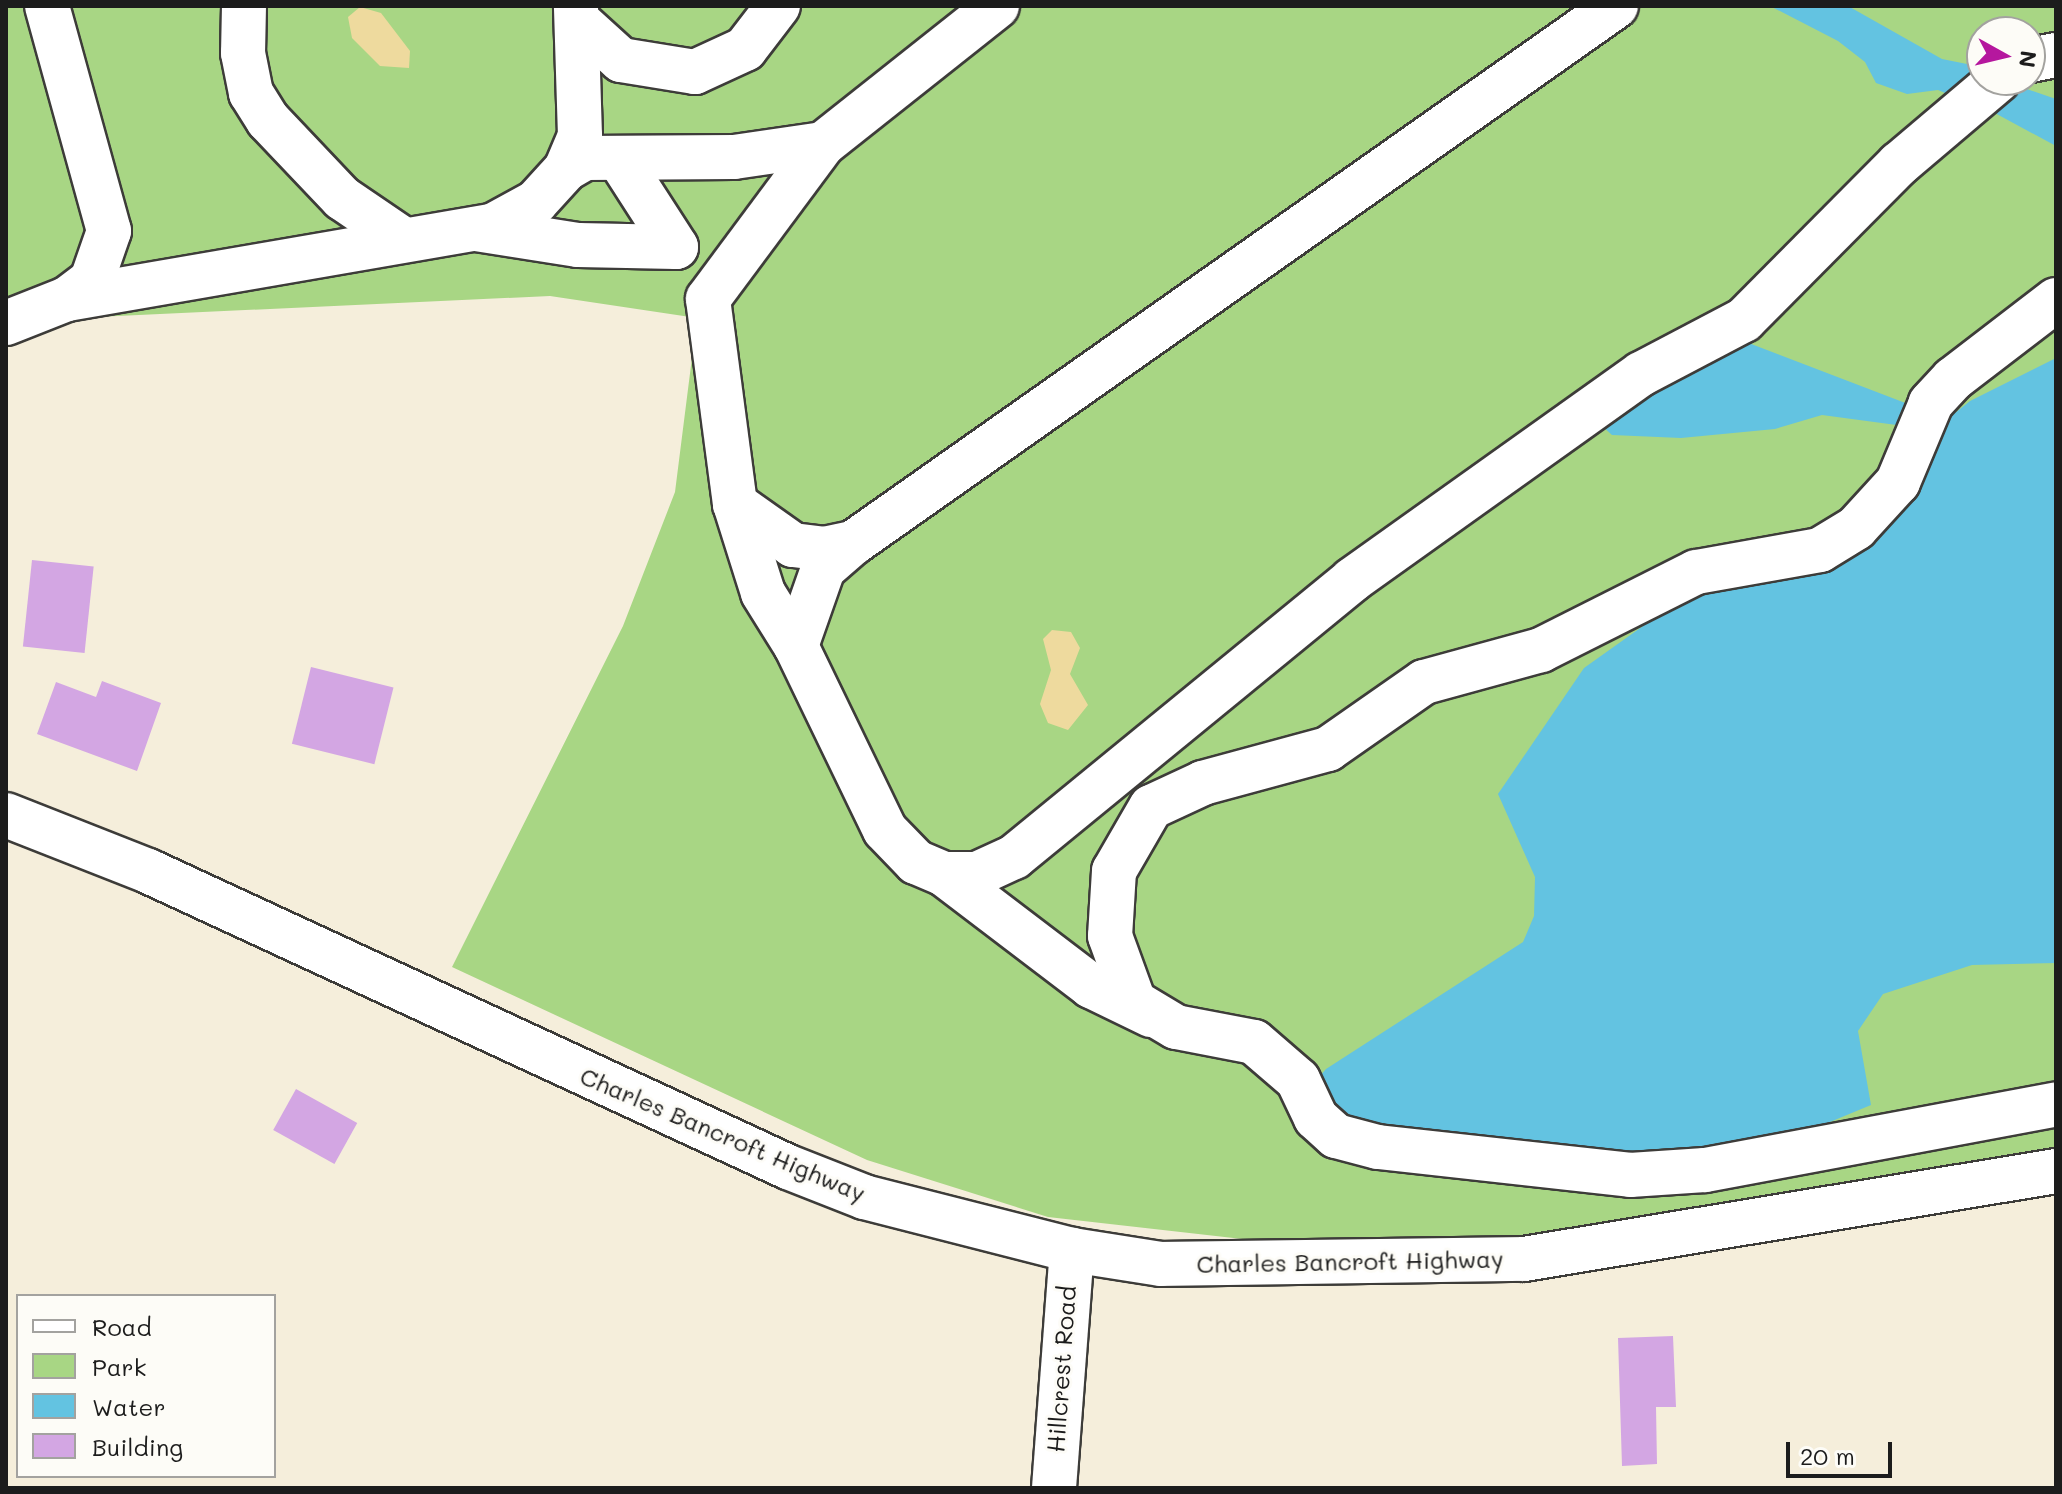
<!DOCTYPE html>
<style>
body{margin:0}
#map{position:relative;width:2062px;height:1494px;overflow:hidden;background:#f5eedb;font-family:Mali,sans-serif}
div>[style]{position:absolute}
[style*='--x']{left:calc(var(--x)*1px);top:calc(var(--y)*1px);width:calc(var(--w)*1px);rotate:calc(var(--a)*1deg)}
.green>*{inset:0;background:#a8d684}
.sand>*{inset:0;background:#eeda9e}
.water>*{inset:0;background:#63c3e1}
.building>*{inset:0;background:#d3a6e3;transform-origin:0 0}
.roads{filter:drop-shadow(2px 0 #3d3c39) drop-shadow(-2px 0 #3d3c39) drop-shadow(0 2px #3d3c39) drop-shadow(0 -2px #3d3c39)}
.minor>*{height:44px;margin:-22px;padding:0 22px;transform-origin:22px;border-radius:22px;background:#fff}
.major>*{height:44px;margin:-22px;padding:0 22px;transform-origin:22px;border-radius:22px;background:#fff}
span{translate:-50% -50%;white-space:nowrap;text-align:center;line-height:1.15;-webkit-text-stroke:6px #fdfcf7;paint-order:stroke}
.street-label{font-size:24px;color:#1c1c1c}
.frame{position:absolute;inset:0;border:8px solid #1c1c1c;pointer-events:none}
.legend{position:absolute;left:16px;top:1294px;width:260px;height:184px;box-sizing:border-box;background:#fdfcf7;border:2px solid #a3a29f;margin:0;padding:10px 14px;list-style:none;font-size:24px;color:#1c1c1c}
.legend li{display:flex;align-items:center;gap:16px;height:40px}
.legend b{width:40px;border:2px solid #a3a29f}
.north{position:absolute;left:1966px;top:16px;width:80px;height:80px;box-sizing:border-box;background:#fdfcf7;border:2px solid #a3a29f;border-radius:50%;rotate:98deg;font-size:22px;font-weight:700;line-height:32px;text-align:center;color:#1c1c1c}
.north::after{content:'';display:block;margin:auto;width:28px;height:36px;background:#b5179e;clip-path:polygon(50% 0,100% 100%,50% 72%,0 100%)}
.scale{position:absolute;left:1786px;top:1442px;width:106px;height:36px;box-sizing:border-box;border:4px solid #1c1c1c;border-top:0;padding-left:10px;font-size:24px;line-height:28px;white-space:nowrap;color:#1c1c1c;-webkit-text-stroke:6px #fdfcf7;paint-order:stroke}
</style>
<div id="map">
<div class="green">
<i style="clip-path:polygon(evenodd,6px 6px,2056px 6px,2056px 1152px,1531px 1235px,1260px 1241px,1048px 1217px,867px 1160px,452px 967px,623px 626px,675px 492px,697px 318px,550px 296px,96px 317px,6px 335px,6px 6px,1982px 32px,2030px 32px,2030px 80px,1982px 80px,1982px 32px)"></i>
</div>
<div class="sand">
<i style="clip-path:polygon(360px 7px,381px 13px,410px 51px,409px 68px,380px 66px,352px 38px,348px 17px)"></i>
<i style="clip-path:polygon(1052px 630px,1071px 632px,1080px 648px,1070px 674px,1088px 705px,1068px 730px,1048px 723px,1040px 704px,1051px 670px,1043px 639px)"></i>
</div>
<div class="water">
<i style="clip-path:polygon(1770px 6px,1848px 6px,1942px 59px,1982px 67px,1959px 99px,1938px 90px,1907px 94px,1876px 83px,1865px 62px,1838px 41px)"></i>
<i style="clip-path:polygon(2009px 83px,2056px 99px,2056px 146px,1993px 112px)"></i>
<i style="clip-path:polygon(1746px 342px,1908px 404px,1904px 426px,1822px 415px,1775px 429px,1681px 438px,1612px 435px,1601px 425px,1604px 417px)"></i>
<i style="clip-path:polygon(2056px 358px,2056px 963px,1972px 965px,1883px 994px,1858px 1031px,1871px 1105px,1813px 1129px,1636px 1162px,1367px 1128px,1327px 1111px,1313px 1084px,1326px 1069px,1523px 942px,1534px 916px,1535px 877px,1498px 794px,1584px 668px,1681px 599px,1862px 549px,1921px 487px,1922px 460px,1940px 425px,1970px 401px)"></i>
</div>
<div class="building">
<i style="left:32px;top:560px;width:62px;height:87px;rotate:6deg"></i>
<i style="left:311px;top:667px;width:85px;height:79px;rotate:14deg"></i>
<i style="clip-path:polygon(102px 681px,161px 703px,137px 771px,37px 734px,56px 682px,96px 697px)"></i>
<i style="left:296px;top:1089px;width:70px;height:47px;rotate:29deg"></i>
<i style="clip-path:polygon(1673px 1336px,1676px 1407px,1656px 1407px,1657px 1464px,1622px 1466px,1618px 1338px)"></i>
</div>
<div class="roads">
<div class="minor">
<i style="--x:244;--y:6;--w:47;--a:91.2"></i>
<i style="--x:243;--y:53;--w:41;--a:78.7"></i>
<i style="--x:251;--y:93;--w:32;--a:58"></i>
<i style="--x:268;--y:120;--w:108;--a:46.5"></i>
<i style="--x:342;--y:198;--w:68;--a:34.2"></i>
<i style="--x:578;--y:21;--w:58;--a:42.2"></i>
<i style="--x:621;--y:60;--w:75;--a:9.2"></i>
<i style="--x:695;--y:72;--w:55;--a:-24.7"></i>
<i style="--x:745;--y:49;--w:54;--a:-52.5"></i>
<i style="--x:2030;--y:60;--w:26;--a:-11"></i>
<i style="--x:823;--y:144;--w:193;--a:126.6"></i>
<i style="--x:708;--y:299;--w:207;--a:82.5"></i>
<i style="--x:735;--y:504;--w:71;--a:35.3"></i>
<i style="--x:793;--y:545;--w:31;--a:7"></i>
<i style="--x:824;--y:549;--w:30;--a:-12"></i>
<i style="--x:853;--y:543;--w:933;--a:-35.14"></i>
<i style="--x:566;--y:169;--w:22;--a:-30"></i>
<i style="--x:585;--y:158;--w:149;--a:-0.4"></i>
<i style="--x:734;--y:157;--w:90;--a:-8.3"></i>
<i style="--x:823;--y:144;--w:222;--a:-38.4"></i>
<i style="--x:476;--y:229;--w:103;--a:8.9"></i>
<i style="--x:578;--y:245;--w:98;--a:1.2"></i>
<i style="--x:676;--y:247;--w:103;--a:-122.8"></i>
<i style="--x:67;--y:299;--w:433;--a:-9.8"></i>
<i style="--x:494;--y:225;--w:48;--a:-28.7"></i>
<i style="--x:536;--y:202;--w:45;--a:-47.7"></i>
<i style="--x:566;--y:169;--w:36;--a:-67"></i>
<i style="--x:580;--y:136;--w:130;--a:-91.8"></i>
<i style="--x:2056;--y:300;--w:130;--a:142.5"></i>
<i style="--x:1953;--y:379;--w:33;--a:133"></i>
<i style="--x:1931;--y:403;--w:86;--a:112.7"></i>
<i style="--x:1898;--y:482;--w:62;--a:132.4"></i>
<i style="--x:1856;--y:528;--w:42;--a:148.6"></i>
<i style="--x:1820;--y:550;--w:126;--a:169.9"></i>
<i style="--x:1696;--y:572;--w:174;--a:153.3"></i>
<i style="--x:1541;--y:650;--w:121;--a:164.7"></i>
<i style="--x:1424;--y:682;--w:117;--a:145.1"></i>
<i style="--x:1328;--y:749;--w:130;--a:164.8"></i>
<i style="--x:1203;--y:783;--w:57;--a:155.2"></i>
<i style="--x:1151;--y:807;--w:74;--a:120"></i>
<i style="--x:1114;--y:871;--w:65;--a:93.5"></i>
<i style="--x:1110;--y:936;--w:70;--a:70"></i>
<i style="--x:1134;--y:1002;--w:49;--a:30.8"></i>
<i style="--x:1176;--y:1027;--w:79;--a:10.9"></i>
<i style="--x:1254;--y:1042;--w:58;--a:40.8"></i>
<i style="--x:1298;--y:1080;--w:42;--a:64.7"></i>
<i style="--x:1316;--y:1118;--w:27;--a:42"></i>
<i style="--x:1336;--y:1136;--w:43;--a:14.7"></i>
<i style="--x:1378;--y:1147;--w:254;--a:6.3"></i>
<i style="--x:1630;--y:1175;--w:75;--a:-3.8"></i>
<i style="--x:1705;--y:1170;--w:357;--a:-10.6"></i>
<i style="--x:6;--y:323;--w:66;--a:-21.5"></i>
<i style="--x:67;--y:299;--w:31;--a:-37"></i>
<i style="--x:92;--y:280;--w:52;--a:-70.9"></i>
<i style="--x:109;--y:231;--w:233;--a:-105.4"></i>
<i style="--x:735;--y:504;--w:93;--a:72.5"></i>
<i style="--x:763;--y:593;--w:62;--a:58.1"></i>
<i style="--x:796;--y:646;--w:82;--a:-70.7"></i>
<i style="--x:823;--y:569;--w:40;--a:-41"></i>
<i style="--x:796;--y:646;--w:204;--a:64.2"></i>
<i style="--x:885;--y:830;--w:45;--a:45.9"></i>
<i style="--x:916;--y:862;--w:30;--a:23"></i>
<i style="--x:944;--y:874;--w:33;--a:0"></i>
<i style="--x:977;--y:874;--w:41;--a:-24.7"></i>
<i style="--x:1014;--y:857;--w:437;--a:-39.3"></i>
<i style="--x:1352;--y:580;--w:355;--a:-35.5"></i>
<i style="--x:1641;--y:374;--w:116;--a:-27.7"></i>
<i style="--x:1744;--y:320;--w:220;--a:-45.2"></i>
<i style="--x:1899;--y:164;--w:130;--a:-40.3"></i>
<i style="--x:944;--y:874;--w:185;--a:37.3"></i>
<i style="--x:1091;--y:986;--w:67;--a:25.8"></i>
<i style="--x:1054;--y:1488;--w:239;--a:-85.7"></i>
</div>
<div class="major">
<i style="--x:6;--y:815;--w:153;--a:21.5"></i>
<i style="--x:148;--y:871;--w:705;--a:24.82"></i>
<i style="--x:788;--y:1167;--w:82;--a:21.5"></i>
<i style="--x:864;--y:1197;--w:215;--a:14.3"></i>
<i style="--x:1072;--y:1250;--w:90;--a:8.9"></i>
<i style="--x:1161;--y:1264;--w:363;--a:-0.8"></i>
<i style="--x:1524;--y:1259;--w:539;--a:-9.39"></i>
</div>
</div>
<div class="street-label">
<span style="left:723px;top:1134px;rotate:23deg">Charles Bancroft Highway</span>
<span style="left:1350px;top:1261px;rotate:-1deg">Charles Bancroft Highway</span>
<span style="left:1061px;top:1369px;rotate:-86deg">Hillcrest Road</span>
</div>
<div class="frame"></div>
<ul class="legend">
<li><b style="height:10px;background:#fff"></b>Road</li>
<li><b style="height:22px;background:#a8d684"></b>Park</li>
<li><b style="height:22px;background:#63c3e1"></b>Water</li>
<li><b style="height:22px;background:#d3a6e3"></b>Building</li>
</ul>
<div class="north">N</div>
<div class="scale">20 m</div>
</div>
